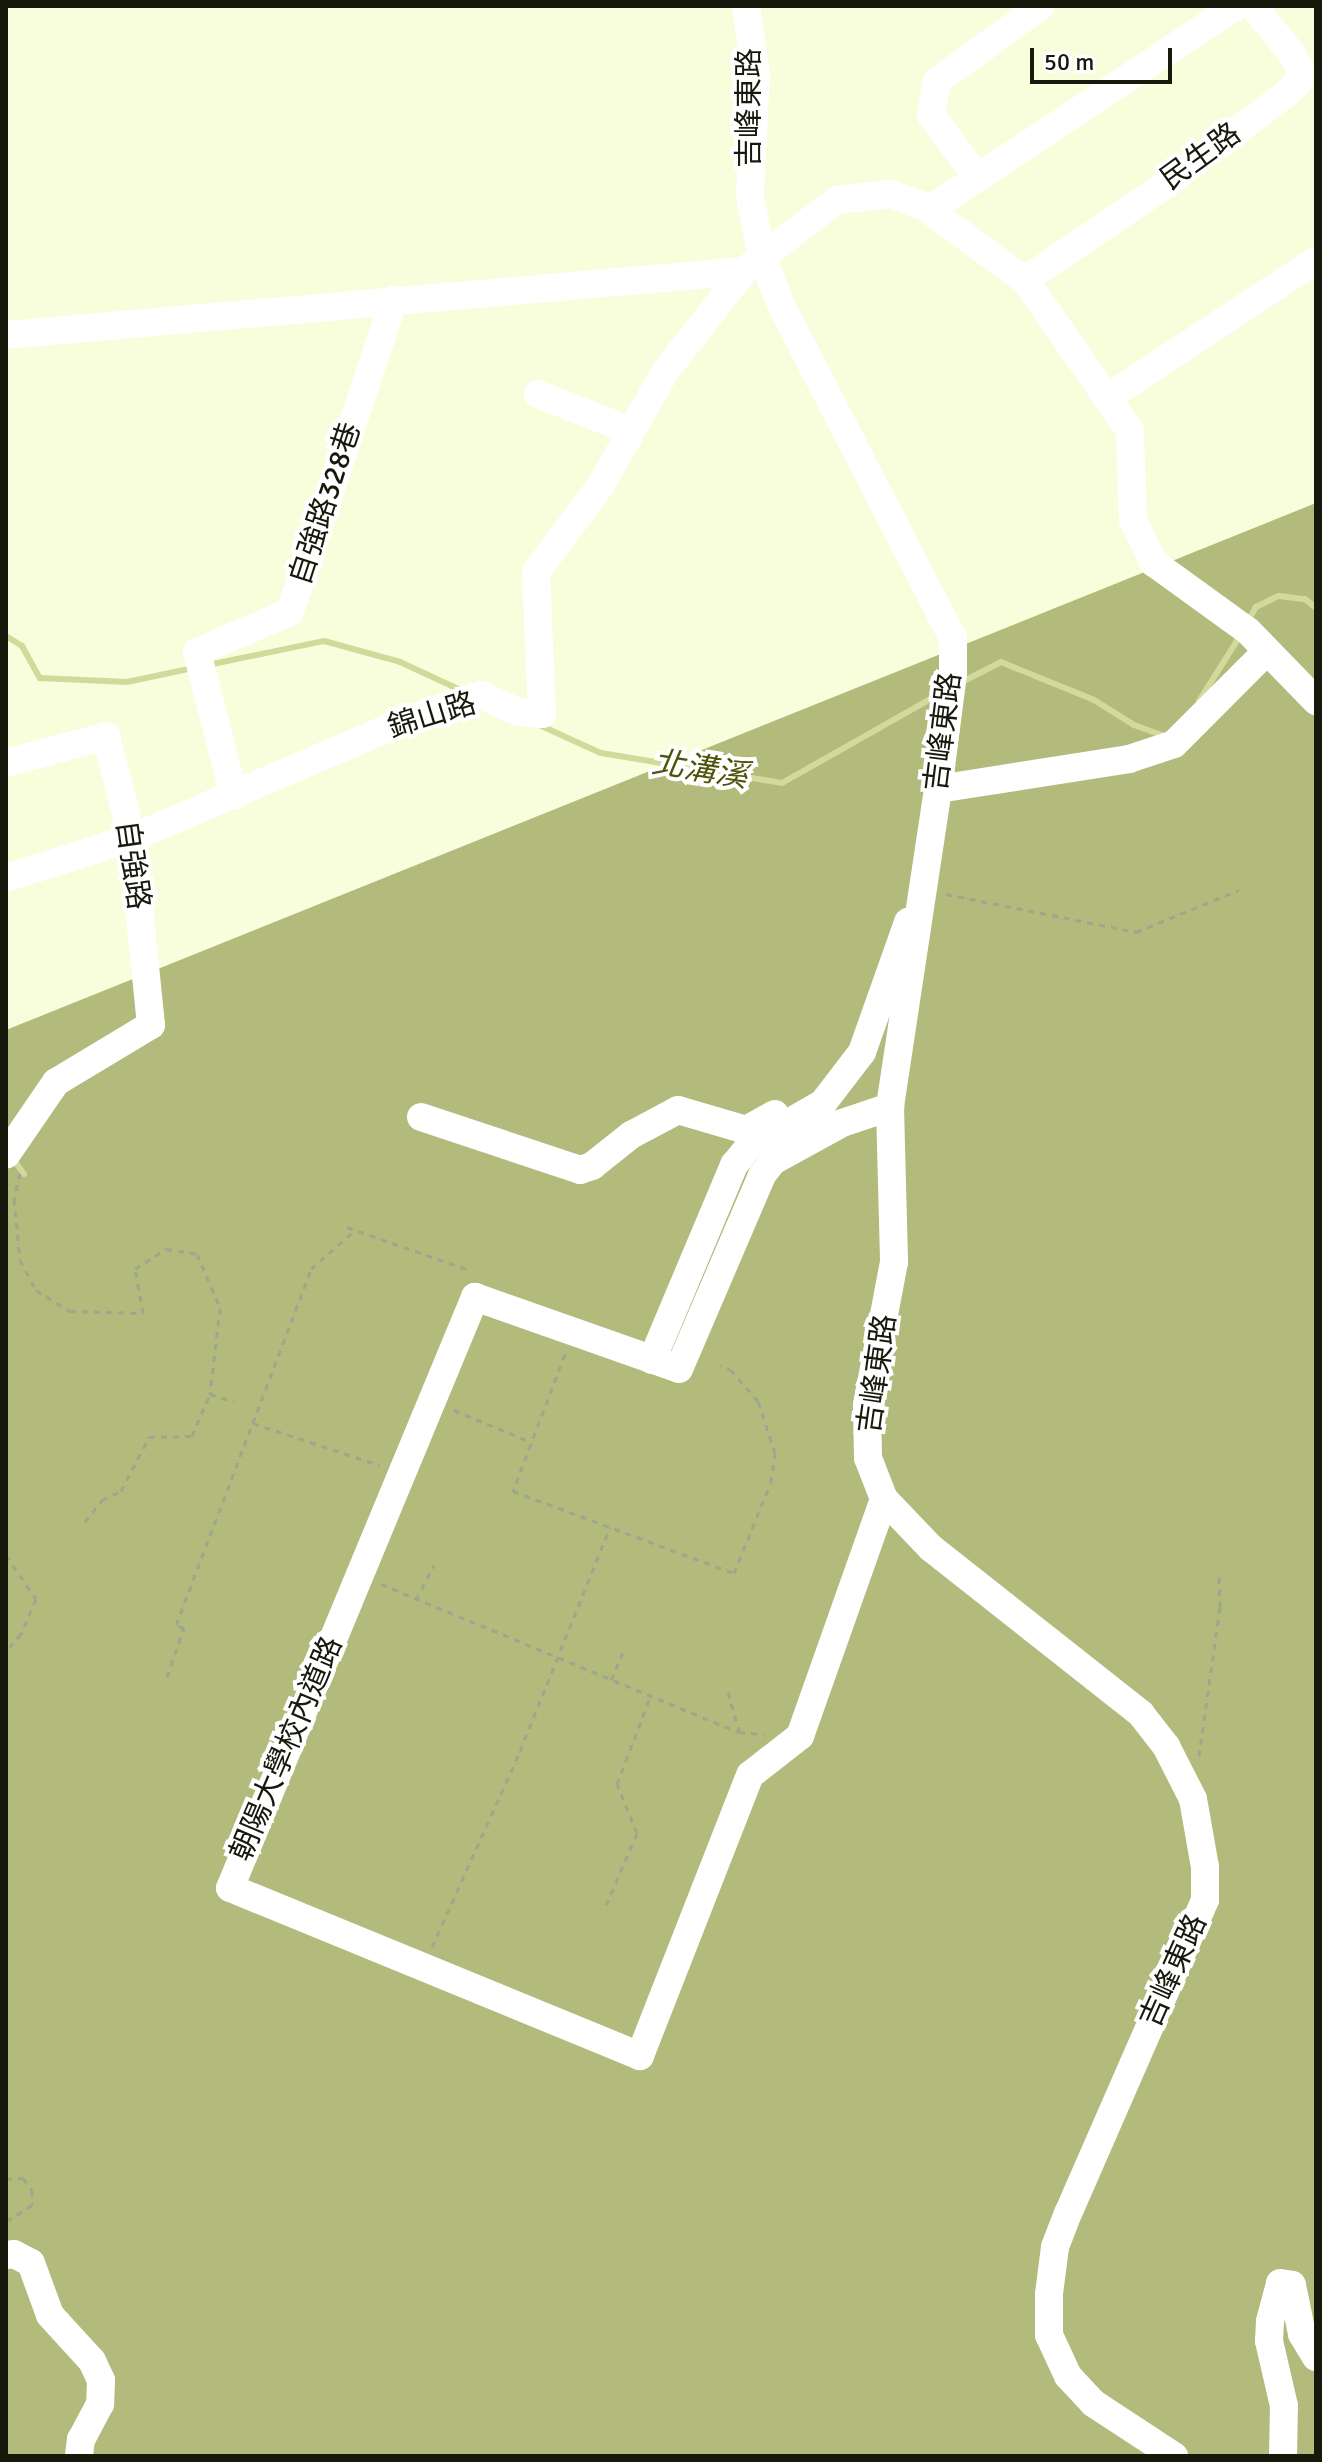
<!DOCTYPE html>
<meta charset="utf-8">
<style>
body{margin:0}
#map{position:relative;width:1322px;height:2462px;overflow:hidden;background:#f8fddb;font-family:Signika,"Noto Sans TC",sans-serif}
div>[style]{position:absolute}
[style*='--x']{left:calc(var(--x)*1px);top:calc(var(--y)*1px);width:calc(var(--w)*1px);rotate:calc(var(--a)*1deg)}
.forest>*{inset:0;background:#b2ba7c}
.stream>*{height:6px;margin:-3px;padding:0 3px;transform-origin:3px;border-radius:3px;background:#d1da9a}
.path>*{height:3px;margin-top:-1.5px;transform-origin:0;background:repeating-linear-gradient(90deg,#a1a58b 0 6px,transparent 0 12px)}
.minor>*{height:28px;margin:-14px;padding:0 14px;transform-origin:14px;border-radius:14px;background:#fff}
span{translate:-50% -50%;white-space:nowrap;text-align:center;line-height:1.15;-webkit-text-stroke:8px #fff;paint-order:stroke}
.street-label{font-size:30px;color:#17190d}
.water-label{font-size:32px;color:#4e540a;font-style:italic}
.frame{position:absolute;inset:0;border:8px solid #17190d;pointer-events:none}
.scale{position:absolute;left:1030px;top:48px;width:142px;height:36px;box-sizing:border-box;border:4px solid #17190d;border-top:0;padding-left:10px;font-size:24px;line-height:28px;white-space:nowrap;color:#17190d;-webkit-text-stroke:6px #fff;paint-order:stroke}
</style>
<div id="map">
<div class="forest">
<i style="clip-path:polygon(1316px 503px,1316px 2456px,6px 2456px,6px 1030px)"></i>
</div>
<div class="stream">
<i style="--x:1247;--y:623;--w:18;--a:-61"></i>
<i style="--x:1256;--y:607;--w:25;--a:-26"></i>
<i style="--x:1279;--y:596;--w:26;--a:7"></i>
<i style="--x:1305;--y:599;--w:14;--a:39"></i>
<i style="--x:6;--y:636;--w:19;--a:32"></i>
<i style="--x:22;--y:646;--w:37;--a:61"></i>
<i style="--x:40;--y:678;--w:87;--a:2.6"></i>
<i style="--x:127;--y:682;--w:67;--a:-12"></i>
<i style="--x:208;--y:665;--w:118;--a:-11.7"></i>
<i style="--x:324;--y:641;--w:79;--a:15.4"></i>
<i style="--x:400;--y:662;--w:72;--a:24.8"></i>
<i style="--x:962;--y:682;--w:44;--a:-27.1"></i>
<i style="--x:1001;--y:662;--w:100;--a:22.2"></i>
<i style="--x:1094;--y:700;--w:47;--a:32"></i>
<i style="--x:1134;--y:725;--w:33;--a:20"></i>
<i style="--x:1199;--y:701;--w:77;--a:-57.8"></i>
<i style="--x:537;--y:724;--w:70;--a:24.4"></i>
<i style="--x:601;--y:753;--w:183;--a:9.4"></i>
<i style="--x:782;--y:783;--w:183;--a:-29.5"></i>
<i style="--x:12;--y:1157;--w:21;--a:55"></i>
</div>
<div class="path">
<i style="--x:946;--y:894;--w:194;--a:11.3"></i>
<i style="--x:1136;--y:932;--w:111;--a:-22.2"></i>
<i style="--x:20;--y:1173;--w:27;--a:103"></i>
<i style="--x:14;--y:1199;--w:61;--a:84.4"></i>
<i style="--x:20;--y:1260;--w:34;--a:62"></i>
<i style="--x:36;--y:1290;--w:40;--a:32"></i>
<i style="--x:70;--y:1311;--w:73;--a:1.6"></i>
<i style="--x:143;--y:1313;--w:45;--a:-100.3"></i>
<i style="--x:135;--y:1269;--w:37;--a:-33"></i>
<i style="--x:166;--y:1249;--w:31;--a:9"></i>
<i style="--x:197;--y:1254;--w:59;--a:66.9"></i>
<i style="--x:220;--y:1308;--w:87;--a:96.6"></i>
<i style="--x:210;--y:1394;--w:25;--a:18"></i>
<i style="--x:347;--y:1227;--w:129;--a:19.4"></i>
<i style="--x:565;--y:1354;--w:147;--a:110.8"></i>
<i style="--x:513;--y:1491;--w:236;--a:20.4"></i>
<i style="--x:734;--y:1573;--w:98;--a:-67.9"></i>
<i style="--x:771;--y:1482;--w:29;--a:-82"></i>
<i style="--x:775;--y:1453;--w:55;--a:-108.1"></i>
<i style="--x:758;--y:1401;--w:40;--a:-131"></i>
<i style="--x:732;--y:1371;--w:13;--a:-153"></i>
<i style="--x:454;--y:1410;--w:83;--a:22.6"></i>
<i style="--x:253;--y:1423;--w:133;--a:18.4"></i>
<i style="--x:85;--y:1522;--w:28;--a:-52"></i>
<i style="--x:102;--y:1500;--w:21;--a:-25"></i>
<i style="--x:121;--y:1491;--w:61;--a:-62.6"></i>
<i style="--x:149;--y:1437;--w:43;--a:-1.3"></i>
<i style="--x:192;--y:1436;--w:46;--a:-66.8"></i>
<i style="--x:6;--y:1555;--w:53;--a:55.7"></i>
<i style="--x:36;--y:1599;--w:38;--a:113"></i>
<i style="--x:21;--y:1634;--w:23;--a:131"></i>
<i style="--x:381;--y:1584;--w:387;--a:22.5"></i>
<i style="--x:739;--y:1732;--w:25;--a:5"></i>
<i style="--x:416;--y:1600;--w:39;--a:-63"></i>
<i style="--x:167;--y:1677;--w:52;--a:-70.9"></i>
<i style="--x:184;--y:1628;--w:9;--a:-159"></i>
<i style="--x:176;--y:1625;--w:381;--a:-69.2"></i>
<i style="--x:311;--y:1269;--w:59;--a:-41.6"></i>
<i style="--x:611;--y:1680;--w:30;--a:-67"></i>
<i style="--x:728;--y:1692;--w:41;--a:74.2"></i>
<i style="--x:1199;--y:1756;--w:150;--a:-82"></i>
<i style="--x:1220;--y:1607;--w:32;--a:-92"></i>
<i style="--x:606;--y:1905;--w:78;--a:-66.7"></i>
<i style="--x:637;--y:1833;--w:53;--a:-112.2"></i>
<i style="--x:617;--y:1784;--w:95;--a:-69.1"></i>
<i style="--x:432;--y:1947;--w:215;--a:-65.8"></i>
<i style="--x:520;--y:1751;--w:241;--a:-68.1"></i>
<i style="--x:6;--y:2179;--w:17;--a:-3"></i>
<i style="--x:23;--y:2178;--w:15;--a:53"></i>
<i style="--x:32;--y:2190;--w:15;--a:90"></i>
<i style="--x:32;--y:2205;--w:31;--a:148"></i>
</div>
<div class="minor">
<i style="--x:746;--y:6;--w:69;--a:81.6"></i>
<i style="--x:756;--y:74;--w:122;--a:92.8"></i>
<i style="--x:750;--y:196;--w:62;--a:78.9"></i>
<i style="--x:762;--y:257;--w:52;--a:68.4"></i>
<i style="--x:781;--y:305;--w:375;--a:62.7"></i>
<i style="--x:953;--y:638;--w:36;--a:90"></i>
<i style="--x:953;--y:674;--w:116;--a:97.4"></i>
<i style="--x:938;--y:789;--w:322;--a:98.6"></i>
<i style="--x:890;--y:1107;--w:155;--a:88.5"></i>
<i style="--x:894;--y:1262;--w:146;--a:100.7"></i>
<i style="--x:867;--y:1405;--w:53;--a:88.9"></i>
<i style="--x:868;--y:1458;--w:44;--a:68.7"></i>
<i style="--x:884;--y:1499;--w:68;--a:46.2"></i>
<i style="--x:931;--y:1548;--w:268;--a:38.3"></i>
<i style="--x:1141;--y:1714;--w:41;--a:52"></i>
<i style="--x:1166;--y:1746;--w:59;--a:63"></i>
<i style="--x:1193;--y:1799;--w:69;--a:80"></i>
<i style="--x:1205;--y:1867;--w:33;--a:90"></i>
<i style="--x:1205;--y:1900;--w:342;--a:113.6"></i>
<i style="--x:1068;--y:2213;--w:36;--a:111"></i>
<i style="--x:1055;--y:2247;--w:47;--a:97.3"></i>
<i style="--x:1049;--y:2294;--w:41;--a:90"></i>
<i style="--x:1049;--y:2335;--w:45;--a:65.1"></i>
<i style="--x:1068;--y:2376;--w:37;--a:47"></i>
<i style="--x:1093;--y:2403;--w:97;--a:33.2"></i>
<i style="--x:978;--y:178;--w:79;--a:-126.7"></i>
<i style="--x:931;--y:115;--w:35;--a:-80"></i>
<i style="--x:937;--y:81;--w:128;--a:-35.8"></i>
<i style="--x:929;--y:210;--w:369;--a:-33.6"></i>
<i style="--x:1025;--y:280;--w:161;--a:-34.1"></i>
<i style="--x:1158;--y:190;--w:160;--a:-36.9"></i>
<i style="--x:1286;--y:94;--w:18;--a:-45"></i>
<i style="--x:1299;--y:81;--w:14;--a:-90"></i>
<i style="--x:1299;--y:67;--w:15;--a:-118"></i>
<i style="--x:1292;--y:54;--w:62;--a:-129.1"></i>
<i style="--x:6;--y:335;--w:741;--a:-4.96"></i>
<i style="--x:538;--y:394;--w:98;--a:21.6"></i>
<i style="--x:1107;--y:398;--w:250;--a:-33.4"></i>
<i style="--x:6;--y:763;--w:104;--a:-15.1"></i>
<i style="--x:106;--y:736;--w:105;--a:75.7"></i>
<i style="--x:132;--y:838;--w:188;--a:84.2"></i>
<i style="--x:151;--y:1025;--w:111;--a:149"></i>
<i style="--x:56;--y:1082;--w:88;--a:124.4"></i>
<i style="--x:938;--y:789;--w:193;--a:-8.9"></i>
<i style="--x:1129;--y:759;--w:47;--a:-18.4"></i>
<i style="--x:1174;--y:744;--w:130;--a:-45"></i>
<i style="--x:234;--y:796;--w:149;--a:-104.4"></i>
<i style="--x:197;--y:652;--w:101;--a:-23.3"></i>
<i style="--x:290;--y:612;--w:329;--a:-71.6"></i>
<i style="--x:6;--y:878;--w:132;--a:-17.6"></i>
<i style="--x:132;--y:838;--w:299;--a:-23.2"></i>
<i style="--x:407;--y:720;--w:78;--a:-18.7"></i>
<i style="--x:481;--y:695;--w:41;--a:24.7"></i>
<i style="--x:518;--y:712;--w:24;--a:5"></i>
<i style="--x:542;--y:714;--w:142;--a:-92.4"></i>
<i style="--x:536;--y:572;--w:109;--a:-53.2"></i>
<i style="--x:601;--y:485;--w:130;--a:-60.5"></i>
<i style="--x:665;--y:372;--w:128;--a:-52"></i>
<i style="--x:744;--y:271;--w:117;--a:-37.4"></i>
<i style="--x:837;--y:200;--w:53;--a:-6.5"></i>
<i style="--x:890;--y:194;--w:35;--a:20"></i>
<i style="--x:923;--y:206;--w:126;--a:36"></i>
<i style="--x:1025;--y:280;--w:184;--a:55.2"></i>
<i style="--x:1130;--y:431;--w:89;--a:88.1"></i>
<i style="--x:1133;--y:520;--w:48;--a:64"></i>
<i style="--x:1154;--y:563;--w:116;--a:35.9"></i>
<i style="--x:1248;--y:631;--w:98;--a:45.8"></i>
<i style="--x:421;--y:1117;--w:168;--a:18.4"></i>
<i style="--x:580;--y:1170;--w:13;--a:-18"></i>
<i style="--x:592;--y:1166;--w:50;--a:-38.5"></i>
<i style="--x:631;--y:1135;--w:53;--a:-28"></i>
<i style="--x:678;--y:1110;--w:71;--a:16.4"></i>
<i style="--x:746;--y:1130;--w:33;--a:-29"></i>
<i style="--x:652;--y:1360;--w:212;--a:-67.2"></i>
<i style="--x:734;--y:1165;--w:26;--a:-51"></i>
<i style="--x:750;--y:1145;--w:84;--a:-29.9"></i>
<i style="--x:823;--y:1103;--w:64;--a:-52.6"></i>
<i style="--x:862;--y:1052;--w:138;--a:-70.5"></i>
<i style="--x:884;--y:1499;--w:251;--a:109.5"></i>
<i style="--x:800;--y:1736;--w:63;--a:142"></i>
<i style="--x:750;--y:1775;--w:302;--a:111.4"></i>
<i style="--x:640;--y:2056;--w:443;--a:-157.7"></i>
<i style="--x:230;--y:1888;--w:640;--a:-67.48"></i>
<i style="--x:475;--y:1297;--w:216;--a:19.4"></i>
<i style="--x:679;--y:1369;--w:211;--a:-66.8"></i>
<i style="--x:762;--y:1175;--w:18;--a:-52"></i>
<i style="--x:773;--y:1161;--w:79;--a:-28.8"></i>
<i style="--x:842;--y:1123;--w:51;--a:-18.4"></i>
<i style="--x:6;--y:2255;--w:8;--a:-7"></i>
<i style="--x:14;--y:2254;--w:19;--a:28"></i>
<i style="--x:31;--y:2263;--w:55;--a:69.9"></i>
<i style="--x:50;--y:2315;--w:62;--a:47.6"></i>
<i style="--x:92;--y:2361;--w:21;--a:65"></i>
<i style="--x:101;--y:2380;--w:24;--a:92"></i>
<i style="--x:100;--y:2404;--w:40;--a:118"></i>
<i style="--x:81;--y:2439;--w:17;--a:97"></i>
<i style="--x:1283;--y:2456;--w:50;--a:-88.9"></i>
<i style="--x:1284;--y:2406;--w:67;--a:-103"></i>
<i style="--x:1269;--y:2341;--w:20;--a:-87"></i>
<i style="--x:1270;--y:2321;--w:39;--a:-75"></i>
<i style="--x:1280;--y:2283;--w:12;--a:9"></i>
<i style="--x:1292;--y:2285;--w:50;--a:78.5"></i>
<i style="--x:1302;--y:2334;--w:27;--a:59"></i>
</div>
<div class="street-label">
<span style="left:750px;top:108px;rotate:-90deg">吉峰東路</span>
<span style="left:1201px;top:157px;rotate:-36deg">民生路</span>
<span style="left:326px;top:504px;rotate:-72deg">自強路328巷</span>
<span style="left:432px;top:716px;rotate:-17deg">錦山路</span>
<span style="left:944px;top:732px;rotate:-83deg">吉峰東路</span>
<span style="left:132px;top:865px;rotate:82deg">自強路</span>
<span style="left:878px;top:1374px;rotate:-82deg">吉峰東路</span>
<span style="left:287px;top:1749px;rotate:-67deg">朝陽大學校內道路</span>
<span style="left:1174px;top:1971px;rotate:-66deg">吉峰東路</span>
</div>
<div class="water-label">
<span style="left:700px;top:770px;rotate:9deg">北溝溪</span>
</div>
<div class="frame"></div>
<div class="scale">50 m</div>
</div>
